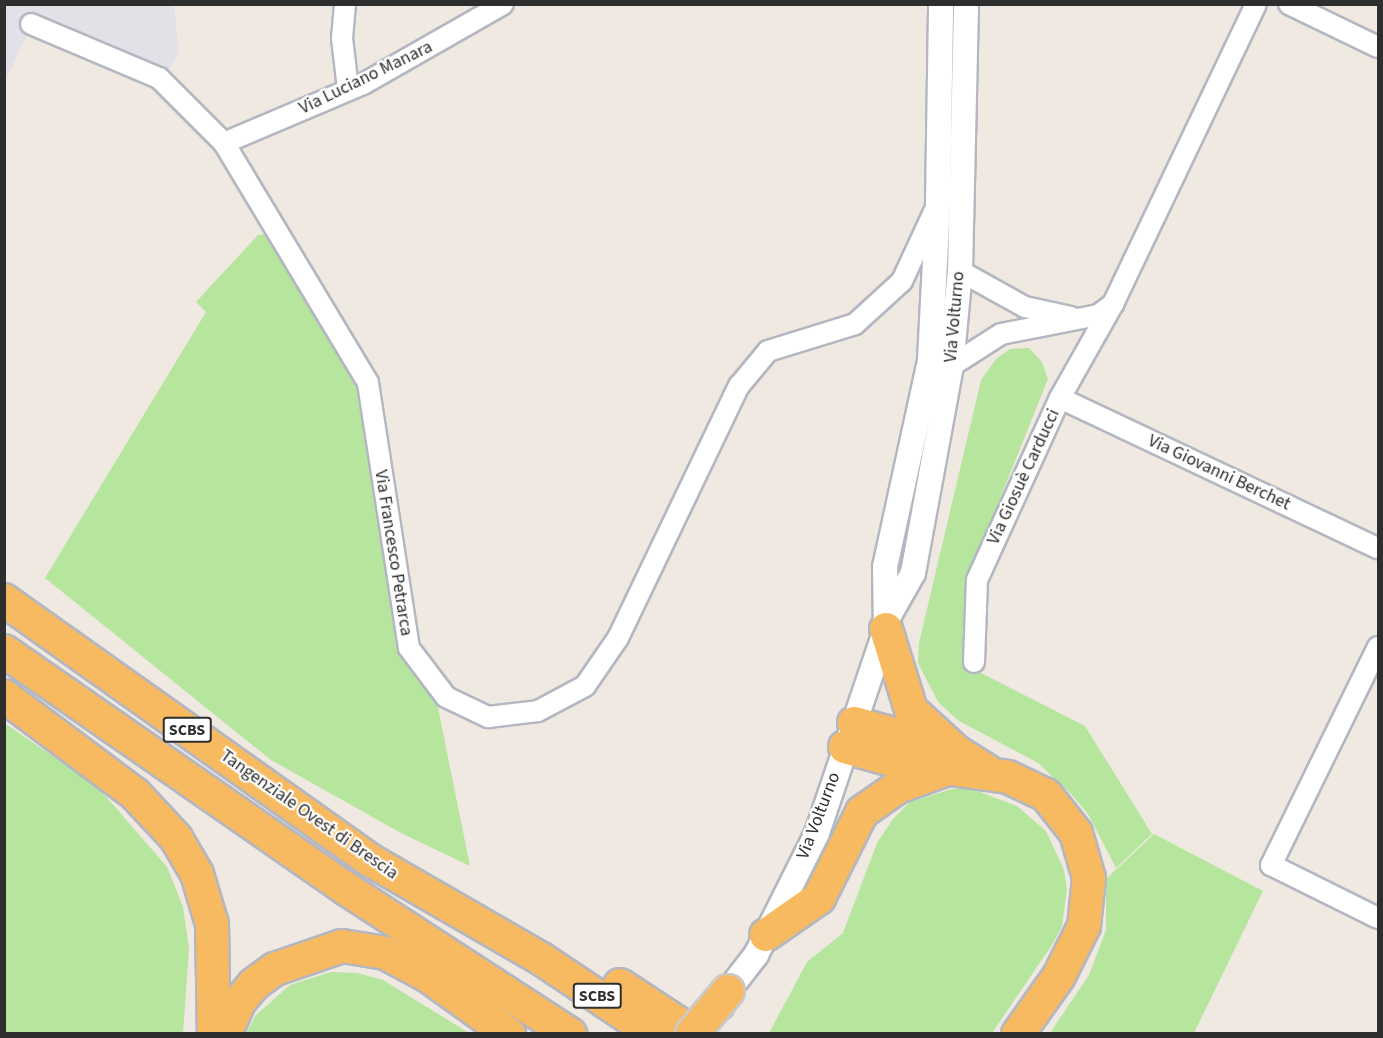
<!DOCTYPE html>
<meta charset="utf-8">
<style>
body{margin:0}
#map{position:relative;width:1383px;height:1038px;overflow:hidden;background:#efe9e1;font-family:"Source Sans 3",sans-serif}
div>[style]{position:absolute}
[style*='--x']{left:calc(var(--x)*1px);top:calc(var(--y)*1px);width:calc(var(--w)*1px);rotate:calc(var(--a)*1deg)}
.industrial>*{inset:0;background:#e3e1e8}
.green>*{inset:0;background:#b6e59e}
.roads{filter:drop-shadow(2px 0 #b4b7c1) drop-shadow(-2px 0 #b4b7c1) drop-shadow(0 2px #b4b7c1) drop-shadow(0 -2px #b4b7c1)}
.minor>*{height:20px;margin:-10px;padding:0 10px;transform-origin:10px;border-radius:10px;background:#fff}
.tertiary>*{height:24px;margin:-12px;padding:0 12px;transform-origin:12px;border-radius:12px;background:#fff}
.trunk>*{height:32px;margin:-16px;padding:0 16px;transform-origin:16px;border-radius:16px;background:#f8ba60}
.bridges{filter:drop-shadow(2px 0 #c9c9c9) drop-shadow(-2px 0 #c9c9c9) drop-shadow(0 2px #c9c9c9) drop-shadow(0 -2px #c9c9c9)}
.trunk-bridge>*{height:32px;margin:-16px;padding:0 16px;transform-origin:16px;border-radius:16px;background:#f8ba60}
span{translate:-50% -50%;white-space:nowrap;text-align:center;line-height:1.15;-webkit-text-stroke:4.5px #fff;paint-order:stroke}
.shield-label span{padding:2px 4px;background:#fff;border:2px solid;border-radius:4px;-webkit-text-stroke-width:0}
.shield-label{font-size:16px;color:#2e2e2e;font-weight:700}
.street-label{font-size:18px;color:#2e2e2e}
.frame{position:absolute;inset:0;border:6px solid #2e2e2e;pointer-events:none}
</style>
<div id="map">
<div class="industrial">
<i style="clip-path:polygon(5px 5px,174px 5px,179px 53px,169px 70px,37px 13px,5px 82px)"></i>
</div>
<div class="green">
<i style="clip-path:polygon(269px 233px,353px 374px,361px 396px,402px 650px,435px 693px,470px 866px,401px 833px,271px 760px,45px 578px,206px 312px,196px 302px,258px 235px)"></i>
<i style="clip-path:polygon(1029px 348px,1042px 362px,1048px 379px,967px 581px,981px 673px,1085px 726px,1152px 834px,1116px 868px,1088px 814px,1071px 794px,1038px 763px,959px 721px,938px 702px,918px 663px,919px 643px,981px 380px,996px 359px,1010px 349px)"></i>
<i style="clip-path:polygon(4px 723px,97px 786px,167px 867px,183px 907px,189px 948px,183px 1033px,5px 1033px)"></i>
<i style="clip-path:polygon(969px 788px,1017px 806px,1046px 831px,1064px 870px,1067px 889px,1062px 926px,1052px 945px,992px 1033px,769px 1033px,807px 962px,843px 933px,877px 843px,893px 819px,910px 802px,952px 789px)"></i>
<i style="clip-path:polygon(1154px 834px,1263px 891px,1194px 1033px,1050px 1033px,1089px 975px,1106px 930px,1106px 879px)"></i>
<i style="clip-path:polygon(331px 972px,357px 973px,383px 980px,469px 1033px,246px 1033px,255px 1016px,290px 985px)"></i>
</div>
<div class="roads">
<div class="minor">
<i style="--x:345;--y:4;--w:34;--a:95"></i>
<i style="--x:342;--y:38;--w:51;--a:83.3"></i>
<i style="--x:1289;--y:4;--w:99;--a:25.8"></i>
<i style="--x:31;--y:24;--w:139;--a:22.9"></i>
<i style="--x:159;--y:78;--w:92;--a:45"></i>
<i style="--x:224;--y:143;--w:280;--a:59"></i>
<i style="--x:368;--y:383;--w:268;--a:81.2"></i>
<i style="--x:409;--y:648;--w:61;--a:52.9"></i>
<i style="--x:446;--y:697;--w:47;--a:25.5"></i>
<i style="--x:488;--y:717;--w:50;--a:-6.8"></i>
<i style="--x:538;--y:711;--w:53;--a:-28"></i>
<i style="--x:585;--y:686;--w:58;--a:-55.5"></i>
<i style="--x:618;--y:638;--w:280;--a:-64.4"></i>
<i style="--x:739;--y:386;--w:45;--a:-50.4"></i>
<i style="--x:768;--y:351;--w:91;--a:-17.2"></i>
<i style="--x:855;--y:324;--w:64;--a:-42.5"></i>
<i style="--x:902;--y:281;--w:76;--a:-65.1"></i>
<i style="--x:224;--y:143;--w:151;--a:-23"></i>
<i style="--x:363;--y:84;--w:161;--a:-29.7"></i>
<i style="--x:960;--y:271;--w:74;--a:29"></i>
<i style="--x:1025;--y:307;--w:47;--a:12.3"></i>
<i style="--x:951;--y:366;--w:59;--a:-32.6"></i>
<i style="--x:1001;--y:334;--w:99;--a:-11.1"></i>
<i style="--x:1098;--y:315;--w:19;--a:-36"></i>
<i style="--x:1060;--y:398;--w:352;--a:25.3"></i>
<i style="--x:1378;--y:647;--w:243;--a:116.1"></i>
<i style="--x:1271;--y:865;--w:119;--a:26.4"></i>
<i style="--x:974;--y:662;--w:82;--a:-87.9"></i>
<i style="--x:977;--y:580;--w:200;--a:-65.5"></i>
<i style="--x:1060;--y:398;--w:108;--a:-60.6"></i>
<i style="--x:1113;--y:304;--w:332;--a:-64.5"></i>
</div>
<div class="tertiary">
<i style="--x:887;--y:619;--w:53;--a:-60.5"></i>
<i style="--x:913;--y:573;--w:210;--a:-79.6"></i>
<i style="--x:951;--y:366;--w:95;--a:-84.6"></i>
<i style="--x:960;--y:271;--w:267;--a:-88.7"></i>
<i style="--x:721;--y:1007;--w:17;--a:-66"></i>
<i style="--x:728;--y:991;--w:46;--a:-52.1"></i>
<i style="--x:756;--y:955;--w:136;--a:-63.4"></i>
<i style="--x:817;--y:833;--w:215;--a:-71.3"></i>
<i style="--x:886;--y:629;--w:62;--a:-90.9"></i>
<i style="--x:885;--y:567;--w:212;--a:-77.7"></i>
<i style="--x:930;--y:360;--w:159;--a:-87.1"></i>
<i style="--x:938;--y:201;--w:197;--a:-89.1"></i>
</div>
<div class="trunk">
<i style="--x:4;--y:600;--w:449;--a:35.4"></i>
<i style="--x:370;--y:860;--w:196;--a:30"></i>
<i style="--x:540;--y:958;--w:137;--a:33.7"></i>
<i style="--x:886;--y:629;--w:85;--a:72.8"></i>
<i style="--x:911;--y:710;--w:62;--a:42.4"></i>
<i style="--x:957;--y:752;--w:36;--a:32"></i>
<i style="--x:4;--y:651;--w:419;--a:34.8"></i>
<i style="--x:348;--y:890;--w:265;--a:33"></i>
<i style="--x:4;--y:696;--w:164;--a:36.8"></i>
<i style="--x:135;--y:794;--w:60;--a:47"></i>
<i style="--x:176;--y:838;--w:42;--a:59.7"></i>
<i style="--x:197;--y:874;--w:52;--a:73.3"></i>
<i style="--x:212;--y:924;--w:110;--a:89"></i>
<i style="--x:854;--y:723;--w:104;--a:15.6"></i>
<i style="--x:845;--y:747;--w:56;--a:15.5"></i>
<i style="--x:899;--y:762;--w:110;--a:7.8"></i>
<i style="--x:1008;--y:777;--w:42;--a:25.3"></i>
<i style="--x:1046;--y:795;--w:48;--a:51.7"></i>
<i style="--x:1076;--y:833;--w:47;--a:73.9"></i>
<i style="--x:1089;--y:878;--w:48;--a:95.9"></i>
<i style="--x:1084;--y:926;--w:56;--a:116.6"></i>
<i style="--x:1059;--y:976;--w:71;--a:125.3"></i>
<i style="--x:766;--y:935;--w:65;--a:-34.9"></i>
<i style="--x:819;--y:898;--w:96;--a:-63.4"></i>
<i style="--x:862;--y:812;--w:44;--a:-34.8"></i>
<i style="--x:898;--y:787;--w:47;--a:-20"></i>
<i style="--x:620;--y:985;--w:90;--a:33.2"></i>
<i style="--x:225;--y:1034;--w:35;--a:-66"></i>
<i style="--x:239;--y:1002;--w:23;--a:-50"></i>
<i style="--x:254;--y:984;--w:26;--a:-36"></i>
<i style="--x:275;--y:969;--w:71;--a:-18.9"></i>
<i style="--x:342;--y:946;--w:44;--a:9.2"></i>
<i style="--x:385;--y:953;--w:49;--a:28.1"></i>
<i style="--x:428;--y:976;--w:100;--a:35.6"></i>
</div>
</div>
<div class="bridges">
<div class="trunk-bridge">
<i style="--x:692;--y:1034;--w:56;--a:-50.1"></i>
</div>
</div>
<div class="shield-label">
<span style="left:187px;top:730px">SCBS</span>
<span style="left:597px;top:996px">SCBS</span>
</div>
<div class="street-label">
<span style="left:366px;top:78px;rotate:-26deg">Via Luciano Manara</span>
<span style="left:955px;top:317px;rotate:-85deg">Via Volturno</span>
<span style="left:1219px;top:473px;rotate:25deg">Via Giovanni Berchet</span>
<span style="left:1024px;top:477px;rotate:-65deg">Via Giosuè Carducci</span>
<span style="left:393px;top:553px;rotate:81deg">Via Francesco Petrarca</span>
<span style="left:309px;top:815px;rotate:35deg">Tangenziale Ovest di Brescia</span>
<span style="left:819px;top:816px;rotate:-69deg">Via Volturno</span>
</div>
<div class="frame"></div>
</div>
